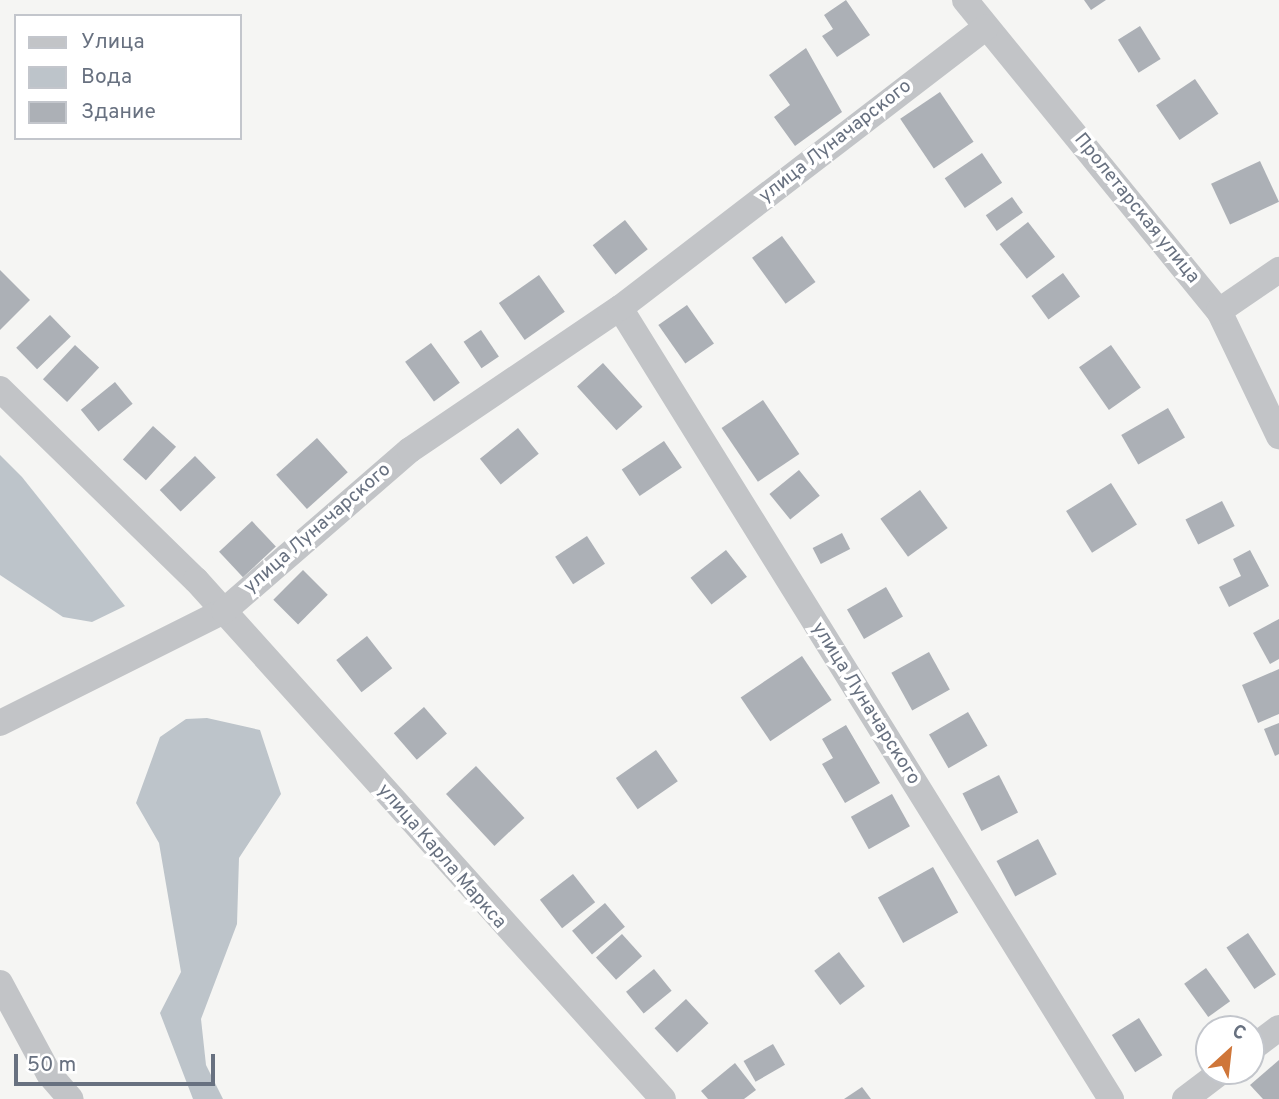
<!DOCTYPE html>
<meta charset="utf-8">
<style>
body{margin:0}
#map{position:relative;width:1279px;height:1099px;overflow:hidden;background:#f5f5f3;font-family:Overpass,sans-serif}
div>[style]{position:absolute}
[style*='--x']{left:calc(var(--x)*1px);top:calc(var(--y)*1px);width:calc(var(--w)*1px);rotate:calc(var(--a)*1deg)}
.water>*{inset:0;background:#bdc4ca}
.building>*{inset:0;background:#acb0b6;transform-origin:0 0}
.minor>*{height:26px;margin:-13px;padding:0 13px;transform-origin:13px;border-radius:13px;background:#c2c4c7}
span{translate:-50% -50%;white-space:nowrap;text-align:center;line-height:1.15;-webkit-text-stroke:7px #fff;paint-order:stroke}
.street-label{font-size:19px;color:#687180}
.legend{position:absolute;left:14px;top:14px;width:228px;height:126px;box-sizing:border-box;background:#fff;border:2px solid #c3c6cc;margin:0;padding:9px 12px;list-style:none;font-size:21px;color:#687180}
.legend li{display:flex;align-items:center;gap:14px;height:35px}
.legend b{width:35px;border:2px solid #c3c6cc}
.north{position:absolute;left:1195px;top:1015px;width:70px;height:70px;box-sizing:border-box;background:#fff;border:2px solid #c3c6cc;border-radius:50%;rotate:27deg;font-size:19px;font-weight:700;line-height:28px;text-align:center;color:#687180}
.north::after{content:'';display:block;margin:auto;width:24px;height:32px;background:#cf7639;clip-path:polygon(50% 0,100% 100%,50% 72%,0 100%)}
.scale{position:absolute;left:14px;top:1054px;width:201px;height:32px;box-sizing:border-box;border:4px solid #687180;border-top:0;padding-left:9px;font-size:21px;line-height:24px;white-space:nowrap;color:#687180;-webkit-text-stroke:5px #fff;paint-order:stroke}
</style>
<div id="map">
<div class="water">
<i style="clip-path:polygon(0 455px,22px 477px,125px 606px,92px 622px,63px 617px,0 575px)"></i>
<i style="clip-path:polygon(207px 718px,260px 730px,281px 794px,239px 858px,237px 924px,201px 1019px,206px 1065px,223px 1099px,193px 1099px,160px 1013px,181px 972px,159px 843px,136px 803px,160px 737px,186px 719px)"></i>
</div>
<div class="building">
<i style="clip-path:polygon(846px 0,870px 35px,837px 57px,822px 36px,833px 29px,824px 15px)"></i>
<i style="clip-path:polygon(1084px 0,1106px 0,1091px 10px)"></i>
<i style="left:1140px;top:26px;width:39px;height:26px;rotate:58deg"></i>
<i style="clip-path:polygon(806px 48px,842px 112px,795px 146px,774px 117px,790px 105px,769px 75px)"></i>
<i style="left:1195px;top:79px;width:42px;height:47px;rotate:56deg"></i>
<i style="left:940px;top:92px;width:60px;height:48px;rotate:56deg"></i>
<i style="left:982px;top:153px;width:36px;height:45px;rotate:56deg"></i>
<i style="left:1260px;top:161px;width:45px;height:54px;rotate:65deg"></i>
<i style="left:1012px;top:197px;width:19px;height:32px;rotate:55deg"></i>
<i style="left:625px;top:220px;width:37px;height:41px;rotate:52deg"></i>
<i style="left:1028px;top:222px;width:44px;height:36px;rotate:52deg"></i>
<i style="left:782px;top:236px;width:57px;height:37px;rotate:54deg"></i>
<i style="clip-path:polygon(0 270px,30px 300px,0 330px)"></i>
<i style="left:1063px;top:273px;width:29px;height:39px;rotate:54deg"></i>
<i style="left:539px;top:275px;width:45px;height:49px;rotate:55deg"></i>
<i style="left:687px;top:305px;width:47px;height:35px;rotate:55deg"></i>
<i style="left:50px;top:315px;width:30px;height:47px;rotate:46deg"></i>
<i style="left:481px;top:330px;width:32px;height:21px;rotate:56deg"></i>
<i style="left:431px;top:343px;width:49px;height:32px;rotate:54deg"></i>
<i style="left:75px;top:345px;width:33px;height:47px;rotate:43deg"></i>
<i style="left:1111px;top:345px;width:52px;height:39px;rotate:55deg"></i>
<i style="left:603px;top:363px;width:59px;height:35px;rotate:48deg"></i>
<i style="left:115px;top:382px;width:28px;height:44px;rotate:51deg"></i>
<i style="left:763px;top:400px;width:65px;height:50px;rotate:56deg"></i>
<i style="left:1168px;top:408px;width:34px;height:54px;rotate:60deg"></i>
<i style="left:153px;top:426px;width:31px;height:45px;rotate:42deg"></i>
<i style="left:518px;top:428px;width:33px;height:49px;rotate:51deg"></i>
<i style="left:317px;top:438px;width:46px;height:55px;rotate:48deg"></i>
<i style="left:664px;top:441px;width:32px;height:51px;rotate:56deg"></i>
<i style="left:195px;top:456px;width:30px;height:49px;rotate:46deg"></i>
<i style="left:799px;top:470px;width:33px;height:38px;rotate:51deg"></i>
<i style="left:1111px;top:483px;width:49px;height:53px;rotate:58deg"></i>
<i style="left:920px;top:490px;width:47px;height:49px;rotate:54deg"></i>
<i style="left:1222px;top:501px;width:28px;height:41px;rotate:63deg"></i>
<i style="left:252px;top:521px;width:35px;height:45px;rotate:47deg"></i>
<i style="left:842px;top:533px;width:18px;height:33px;rotate:63deg"></i>
<i style="left:587px;top:536px;width:33px;height:38px;rotate:57deg"></i>
<i style="left:726px;top:550px;width:34px;height:45px;rotate:52deg"></i>
<i style="clip-path:polygon(1250px 550px,1269px 586px,1229px 607px,1219px 587px,1241px 576px,1233px 559px)"></i>
<i style="left:303px;top:570px;width:35px;height:42px;rotate:45deg"></i>
<i style="left:886px;top:587px;width:34px;height:45px;rotate:60deg"></i>
<i style="clip-path:polygon(1279px 619px,1279px 659px,1270px 664px,1253px 633px)"></i>
<i style="left:367px;top:636px;width:41px;height:39px;rotate:52deg"></i>
<i style="left:929px;top:652px;width:43px;height:43px;rotate:61deg"></i>
<i style="left:802px;top:656px;width:53px;height:74px;rotate:56deg"></i>
<i style="clip-path:polygon(1279px 669px,1279px 714px,1258px 723px,1242px 685px)"></i>
<i style="left:424px;top:707px;width:35px;height:40px;rotate:49deg"></i>
<i style="left:968px;top:712px;width:39px;height:45px;rotate:60deg"></i>
<i style="clip-path:polygon(1279px 723px,1279px 754px,1275px 756px,1264px 729px)"></i>
<i style="clip-path:polygon(846px 725px,880px 783px,845px 803px,822px 764px,833px 758px,822px 739px)"></i>
<i style="left:656px;top:750px;width:38px;height:49px;rotate:55deg"></i>
<i style="left:476px;top:766px;width:71px;height:41px;rotate:47deg"></i>
<i style="left:999px;top:775px;width:42px;height:41px;rotate:63deg"></i>
<i style="left:892px;top:794px;width:37px;height:47px;rotate:61deg"></i>
<i style="left:1038px;top:839px;width:40px;height:47px;rotate:62deg"></i>
<i style="left:933px;top:867px;width:52px;height:63px;rotate:61deg"></i>
<i style="left:573px;top:874px;width:36px;height:42px;rotate:52deg"></i>
<i style="left:605px;top:903px;width:31px;height:43px;rotate:50deg"></i>
<i style="left:1248px;top:933px;width:50px;height:26px;rotate:56deg"></i>
<i style="left:622px;top:934px;width:30px;height:35px;rotate:48deg"></i>
<i style="left:839px;top:952px;width:43px;height:31px;rotate:53deg"></i>
<i style="left:1206px;top:968px;width:41px;height:27px;rotate:54deg"></i>
<i style="left:654px;top:969px;width:28px;height:36px;rotate:51deg"></i>
<i style="left:686px;top:999px;width:33px;height:43px;rotate:47deg"></i>
<i style="left:1139px;top:1018px;width:44px;height:32px;rotate:58deg"></i>
<i style="left:773px;top:1044px;width:24px;height:34px;rotate:60deg"></i>
<i style="clip-path:polygon(1279px 1060px,1279px 1099px,1263px 1099px,1250px 1085px)"></i>
<i style="clip-path:polygon(735px 1063px,756px 1090px,744px 1099px,708px 1099px,701px 1091px)"></i>
<i style="clip-path:polygon(862px 1087px,871px 1099px,844px 1099px)"></i>
</div>
<div class="minor">
<i style="--x:965;--y:0;--w:402;--a:50.8"></i>
<i style="--x:1219;--y:311;--w:139;--a:64.4"></i>
<i style="--x:620;--y:308;--w:931;--a:58.17"></i>
<i style="--x:1219;--y:311;--w:73;--a:-34.3"></i>
<i style="--x:0;--y:389;--w:274;--a:44.3"></i>
<i style="--x:196;--y:580;--w:698;--a:48.02"></i>
<i style="--x:0;--y:723;--w:250;--a:-26.6"></i>
<i style="--x:224;--y:611;--w:246;--a:-40.9"></i>
<i style="--x:410;--y:450;--w:254;--a:-34.1"></i>
<i style="--x:620;--y:308;--w:461;--a:-37.5"></i>
<i style="--x:0;--y:983;--w:103;--a:61.7"></i>
<i style="--x:49;--y:1074;--w:33;--a:49"></i>
<i style="--x:1251;--y:1049;--w:35;--a:-37"></i>
<i style="--x:1185;--y:1099;--w:46;--a:-37.1"></i>
</div>
<div class="street-label">
<span style="left:836px;top:142px;rotate:-38deg">улица Луначарского</span>
<span style="left:1136px;top:209px;rotate:51deg">Пролетарская улица</span>
<span style="left:318px;top:529px;rotate:-41deg">улица Луначарского</span>
<span style="left:865px;top:704px;rotate:58deg">улица Луначарского</span>
<span style="left:441px;top:857px;rotate:49deg">улица Карла Маркса</span>
</div>
<ul class="legend">
<li><b style="height:9px;background:#c2c4c7"></b>Улица</li>
<li><b style="height:19px;background:#bdc4ca"></b>Вода</li>
<li><b style="height:19px;background:#acb0b6"></b>Здание</li>
</ul>
<div class="north">С</div>
<div class="scale">50 m</div>
</div>
